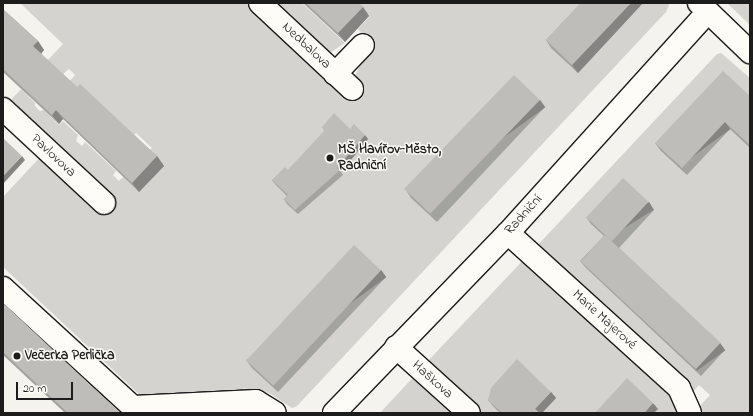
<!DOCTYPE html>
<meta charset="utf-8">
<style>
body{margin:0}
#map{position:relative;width:753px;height:416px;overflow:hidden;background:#f4f3ee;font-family:"Indie Flower",sans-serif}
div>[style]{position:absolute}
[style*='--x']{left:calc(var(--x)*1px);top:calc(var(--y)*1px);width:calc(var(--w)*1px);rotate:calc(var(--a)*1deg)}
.green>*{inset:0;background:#d4d3cf}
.roads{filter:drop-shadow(1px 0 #1c1c1c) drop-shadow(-1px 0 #1c1c1c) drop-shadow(0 1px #1c1c1c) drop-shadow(0 -1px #1c1c1c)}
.minor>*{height:22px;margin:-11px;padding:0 11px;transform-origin:11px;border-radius:11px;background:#fdfcf7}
.wall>*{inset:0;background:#a3a3a0}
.shaded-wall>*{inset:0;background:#858482;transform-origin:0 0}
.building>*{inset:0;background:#bebdba;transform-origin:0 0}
.dots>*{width:11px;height:11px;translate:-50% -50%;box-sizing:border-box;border:2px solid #fdfcf7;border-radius:50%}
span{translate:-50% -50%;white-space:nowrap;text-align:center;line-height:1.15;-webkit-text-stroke:3px #fdfcf7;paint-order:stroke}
.street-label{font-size:14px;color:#1c1c1c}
.poi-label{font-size:14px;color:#1c1c1c;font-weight:700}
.left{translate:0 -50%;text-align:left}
.frame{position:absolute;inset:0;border:4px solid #1c1c1c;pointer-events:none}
.scale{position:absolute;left:16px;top:382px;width:57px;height:18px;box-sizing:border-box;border:2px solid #1c1c1c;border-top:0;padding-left:5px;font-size:12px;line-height:14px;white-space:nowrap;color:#1c1c1c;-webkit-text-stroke:3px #fdfcf7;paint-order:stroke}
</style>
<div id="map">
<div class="green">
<i style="clip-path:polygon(20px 3px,250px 3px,353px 80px,369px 47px,349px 47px,362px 34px,358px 29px,369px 17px,355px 3px,668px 3px,669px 5px,666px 12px,297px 406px,292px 408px,269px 393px,243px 388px,241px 396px,143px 398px,3px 267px,3px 197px,42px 155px,9px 102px,21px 89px,35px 103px,35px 106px,40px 111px,44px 110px,59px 125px,63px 121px,78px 135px,76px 141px,82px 146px,85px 142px,116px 171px,113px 175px,119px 181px,123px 177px,139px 192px,149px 151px,152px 148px,136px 133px,133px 136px,87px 93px,68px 83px,75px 75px,69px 69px,61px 76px,46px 62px,63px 44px)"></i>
<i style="clip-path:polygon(272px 3px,302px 3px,345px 43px,328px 54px)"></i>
<i style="clip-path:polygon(727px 3px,750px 3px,750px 25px)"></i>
<i style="clip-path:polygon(721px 53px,750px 78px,750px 413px,699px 413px,699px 407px,710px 395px,699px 385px,691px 394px,535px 248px,717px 54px)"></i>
<i style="clip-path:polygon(527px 256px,666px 386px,675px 403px,676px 413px,479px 413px,426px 363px)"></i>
<i style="clip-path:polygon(418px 372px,461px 413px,380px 413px)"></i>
</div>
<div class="roads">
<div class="minor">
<i style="--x:260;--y:3;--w:126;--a:43.1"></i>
<i style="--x:699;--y:3;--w:71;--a:43.9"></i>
<i style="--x:335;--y:74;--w:40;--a:-46"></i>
<i style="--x:3;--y:109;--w:138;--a:42.9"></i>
<i style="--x:508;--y:233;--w:231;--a:42.2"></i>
<i style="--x:679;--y:388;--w:27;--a:66"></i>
<i style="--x:3;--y:288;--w:176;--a:42.5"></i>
<i style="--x:133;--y:407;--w:123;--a:-2.8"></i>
<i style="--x:256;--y:401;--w:22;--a:32"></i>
<i style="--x:396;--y:347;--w:98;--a:42.1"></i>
<i style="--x:334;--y:413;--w:250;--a:-46"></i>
<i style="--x:508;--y:233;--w:298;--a:-47.9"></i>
</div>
</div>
<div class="wall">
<i style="clip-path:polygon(303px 3px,359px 3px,363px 7px,369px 16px,345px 42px)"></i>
<i style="clip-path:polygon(581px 3px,643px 3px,578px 73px,551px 48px,546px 40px)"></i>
<i style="clip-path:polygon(3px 9px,38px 41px,44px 50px,41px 54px,77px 87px,157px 156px,164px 166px,139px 192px,63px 119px,59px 124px,3px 72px)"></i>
<i style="clip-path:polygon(750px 96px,750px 148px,730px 129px,687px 175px,661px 151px,655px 143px)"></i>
<i style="clip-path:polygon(540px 100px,545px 107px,437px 222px,411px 198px,406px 190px)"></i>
<i style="clip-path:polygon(322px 127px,350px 129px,368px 139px,341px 172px,343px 175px,298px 214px,287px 204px,284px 199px,287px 196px,275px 184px,272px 180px,288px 170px,325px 131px)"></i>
<i style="clip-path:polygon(649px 202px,654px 210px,619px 248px,720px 343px,725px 350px,701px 376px,586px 268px,580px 261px,604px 236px,591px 224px,586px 217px)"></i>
<i style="clip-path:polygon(381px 270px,386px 277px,278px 392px,252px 368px,246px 360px)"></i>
<i style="clip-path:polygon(3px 303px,120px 413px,65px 413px,3px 355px)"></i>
<i style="clip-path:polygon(551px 392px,556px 398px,542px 413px,500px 413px,493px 406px,488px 400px)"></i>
</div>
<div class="shaded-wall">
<i style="clip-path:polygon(631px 3px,643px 3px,578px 73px,572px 65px)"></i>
<i style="clip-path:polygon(363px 7px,369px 16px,345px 42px,338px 33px)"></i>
<i style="clip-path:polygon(38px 41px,44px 50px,39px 56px,33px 46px)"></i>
<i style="left:540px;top:100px;width:9px;height:158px;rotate:54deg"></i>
<i style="clip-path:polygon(56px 110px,63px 119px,59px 124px,52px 115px)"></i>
<i style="left:725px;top:122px;width:9px;height:63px;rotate:54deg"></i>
<i style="clip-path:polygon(365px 135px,368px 139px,341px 172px,337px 168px)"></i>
<i style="clip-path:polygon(22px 156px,25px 160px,3px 184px,3px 176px)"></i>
<i style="clip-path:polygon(157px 156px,164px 166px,139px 192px,132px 183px)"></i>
<i style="left:649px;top:202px;width:9px;height:53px;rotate:58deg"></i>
<i style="left:381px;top:270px;width:9px;height:158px;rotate:54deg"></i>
<i style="left:720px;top:343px;width:9px;height:35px;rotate:54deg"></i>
<i style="clip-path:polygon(551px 392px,556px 398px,542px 413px,538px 413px,535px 409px)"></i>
<i style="clip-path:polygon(653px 403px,658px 409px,654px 413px,644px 413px)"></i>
</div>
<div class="building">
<i style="clip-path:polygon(306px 3px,359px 3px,363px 7px,338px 33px)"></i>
<i style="clip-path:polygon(581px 3px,631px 3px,572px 65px,546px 40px)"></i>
<i style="clip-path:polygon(3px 9px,38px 41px,33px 46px,77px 87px,80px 84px,157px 156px,132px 183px,56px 110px,52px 115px,3px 69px)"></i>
<i style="clip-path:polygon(723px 71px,750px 96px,750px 145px,725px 122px,682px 168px,655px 143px)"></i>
<i style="left:514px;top:75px;width:36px;height:158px;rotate:44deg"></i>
<i style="clip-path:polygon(334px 113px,350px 129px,354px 124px,365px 135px,337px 168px,340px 170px,295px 210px,284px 199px,288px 195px,272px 180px,285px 167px,288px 170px,325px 130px,322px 127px)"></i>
<i style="clip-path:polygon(3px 138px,22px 156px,3px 176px)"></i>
<i style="left:623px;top:178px;width:35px;height:54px;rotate:43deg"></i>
<i style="left:605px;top:235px;width:158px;height:36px;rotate:43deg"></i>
<i style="left:354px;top:245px;width:37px;height:158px;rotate:43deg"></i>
<i style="clip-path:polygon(3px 303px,120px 413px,68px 413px,3px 352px)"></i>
<i style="clip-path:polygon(517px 359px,551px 392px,535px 409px,540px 413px,502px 413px,488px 400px,491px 388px)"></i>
<i style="clip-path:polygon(627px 378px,653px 403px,644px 413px,595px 413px)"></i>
</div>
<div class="dots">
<i style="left:330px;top:158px;background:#1c1c1c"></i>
<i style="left:17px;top:356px;background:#1c1c1c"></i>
</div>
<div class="street-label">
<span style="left:306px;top:46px;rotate:43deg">Nedbalova</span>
<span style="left:53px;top:156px;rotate:43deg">Pavlovova</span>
<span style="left:524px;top:215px;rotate:-48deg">Radniční</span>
<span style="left:604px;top:320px;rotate:42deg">Marie Majerové</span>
<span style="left:432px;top:380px;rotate:42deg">Haškova</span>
</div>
<div class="poi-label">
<span class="left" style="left:338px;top:158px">MŠ Havířov-Město,<br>Radniční</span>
<span class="left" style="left:25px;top:356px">Večerka Perlička</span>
</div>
<div class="frame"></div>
<div class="scale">20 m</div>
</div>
